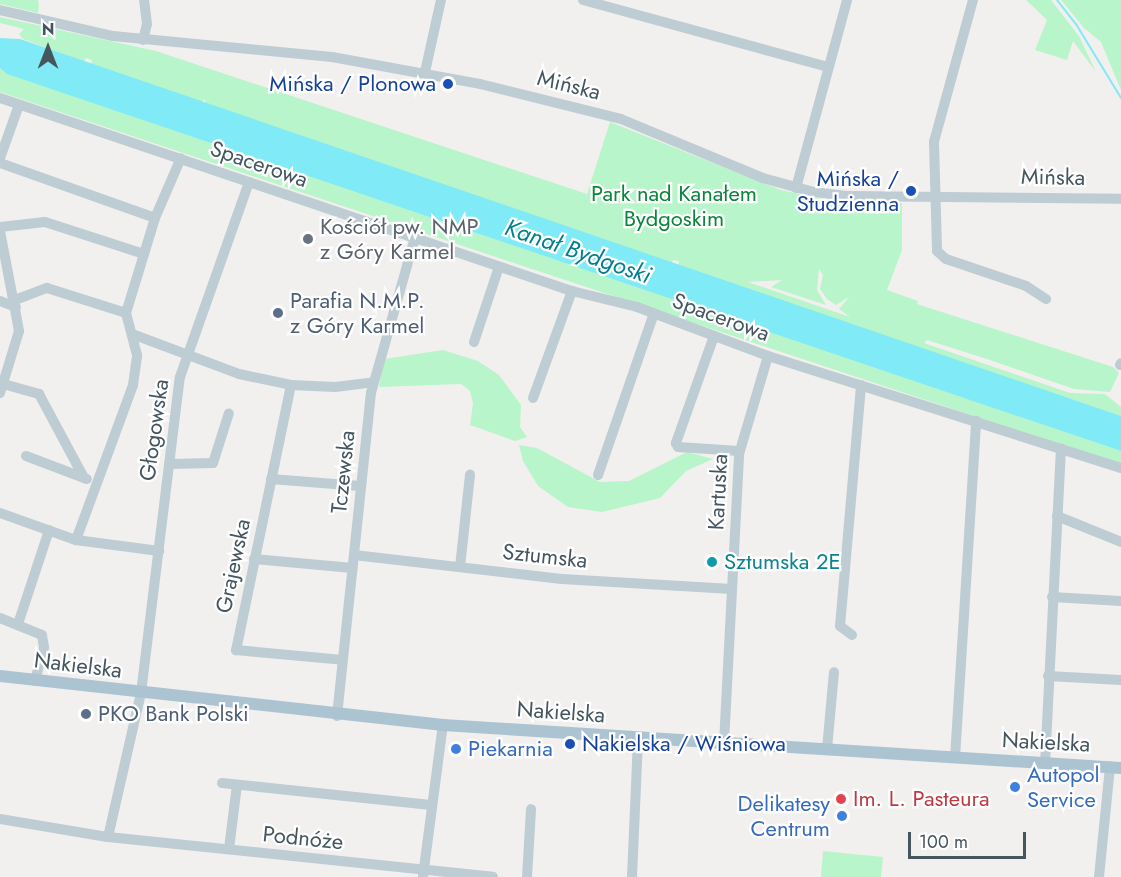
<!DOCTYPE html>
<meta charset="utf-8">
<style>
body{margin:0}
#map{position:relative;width:1121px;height:877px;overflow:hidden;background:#f2efef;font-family:Jost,sans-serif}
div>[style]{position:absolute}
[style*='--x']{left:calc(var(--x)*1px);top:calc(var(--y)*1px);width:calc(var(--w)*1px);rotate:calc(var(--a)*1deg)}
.green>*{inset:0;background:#b9f5ca}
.water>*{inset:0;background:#81eaf7}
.stream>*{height:2px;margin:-1px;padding:0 1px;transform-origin:1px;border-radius:1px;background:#81eaf7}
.minor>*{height:10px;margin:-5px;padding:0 5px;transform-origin:5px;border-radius:5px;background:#beccd3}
.major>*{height:12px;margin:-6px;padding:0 6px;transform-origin:6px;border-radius:6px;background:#acc3d2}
.dots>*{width:16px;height:16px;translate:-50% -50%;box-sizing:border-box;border:3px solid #fff;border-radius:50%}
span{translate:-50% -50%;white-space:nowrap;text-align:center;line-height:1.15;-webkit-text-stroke:4.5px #fff;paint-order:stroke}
.transit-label{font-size:22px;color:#164399}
.right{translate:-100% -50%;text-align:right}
.left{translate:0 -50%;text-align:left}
.street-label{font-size:22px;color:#45565f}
.park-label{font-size:22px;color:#0c853c}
.worship-label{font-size:22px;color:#5b616d}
.service-label{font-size:22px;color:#4e5e75}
.culture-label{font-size:22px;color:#0d838f}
.shop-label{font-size:22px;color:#366cbe}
.health-label{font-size:22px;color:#be3a42}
.water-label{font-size:24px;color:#047f8e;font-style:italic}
.north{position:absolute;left:18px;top:18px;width:60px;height:60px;-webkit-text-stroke:4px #fff;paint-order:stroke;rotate:0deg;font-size:16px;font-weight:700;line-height:24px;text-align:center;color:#45565f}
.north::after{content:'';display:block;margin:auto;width:21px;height:27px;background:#45565f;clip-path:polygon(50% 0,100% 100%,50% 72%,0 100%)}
.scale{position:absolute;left:908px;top:832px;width:118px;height:27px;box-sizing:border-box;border:3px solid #45565f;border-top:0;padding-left:8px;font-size:18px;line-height:21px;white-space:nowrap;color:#45565f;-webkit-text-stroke:4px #fff;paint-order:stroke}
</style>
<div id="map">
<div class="green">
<i style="clip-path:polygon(0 0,38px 0,39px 5px,38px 13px,0 4px)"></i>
<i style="clip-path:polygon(1026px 0,1051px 0,1079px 36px,1096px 72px,1073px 41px,1067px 60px,1035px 50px,1047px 20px)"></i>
<i style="clip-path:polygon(1061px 0,1121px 0,1121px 90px,1101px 42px,1084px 28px)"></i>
<i style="clip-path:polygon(evenodd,0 17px,156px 51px,587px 194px,610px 122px,781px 190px,827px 200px,902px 203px,902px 250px,887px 290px,918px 301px,917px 304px,1113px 367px,1119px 373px,1110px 392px,1074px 389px,987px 359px,927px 340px,924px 343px,1070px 393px,1105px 394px,1121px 407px,1121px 416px,678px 266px,679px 261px,673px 260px,672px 263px,361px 158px,207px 105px,204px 99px,202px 103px,91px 64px,92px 60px,86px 58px,84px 62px,23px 39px,19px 34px,24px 29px,0 23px,0 17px,819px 269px,823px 275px,820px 289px,827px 299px,836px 305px,849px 297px,839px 309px,850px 317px,748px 282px,782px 280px,771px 287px,826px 305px,817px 290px,819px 269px)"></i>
<i style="clip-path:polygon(0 68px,1121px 451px,1121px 465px,0 92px)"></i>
<i style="clip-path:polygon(443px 350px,478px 361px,499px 375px,521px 405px,520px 427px,527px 437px,515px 441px,470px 425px,473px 404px,470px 391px,461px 384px,379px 387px,384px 359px)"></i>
<i style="clip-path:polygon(519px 445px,537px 448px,600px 482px,629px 481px,687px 452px,713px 459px,686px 471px,660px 498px,602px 512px,568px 507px,538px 486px,523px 461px)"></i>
<i style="clip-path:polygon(823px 851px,883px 857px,881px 877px,821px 877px)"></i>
</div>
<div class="water">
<i style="clip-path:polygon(0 38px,20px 39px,1121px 416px,1121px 451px,7px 74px,0 68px)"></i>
</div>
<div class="stream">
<i style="--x:1057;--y:0;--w:31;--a:52"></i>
<i style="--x:1076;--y:24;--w:87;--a:58.7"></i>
</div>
<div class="minor">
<i style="--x:583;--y:0;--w:254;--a:15.3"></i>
<i style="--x:973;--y:0;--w:147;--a:105.4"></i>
<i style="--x:934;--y:142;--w:109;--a:88.4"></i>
<i style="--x:937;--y:251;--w:12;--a:42"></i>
<i style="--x:946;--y:259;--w:84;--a:18.6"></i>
<i style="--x:1026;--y:286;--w:24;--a:33"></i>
<i style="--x:0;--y:10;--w:116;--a:13"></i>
<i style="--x:113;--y:36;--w:220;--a:5.5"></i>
<i style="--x:332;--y:57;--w:150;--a:10.3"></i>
<i style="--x:480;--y:84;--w:145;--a:13.9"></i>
<i style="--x:621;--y:119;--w:154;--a:22.6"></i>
<i style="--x:763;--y:178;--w:53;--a:15.4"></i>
<i style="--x:814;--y:192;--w:34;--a:7"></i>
<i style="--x:848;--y:196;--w:273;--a:0.6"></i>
<i style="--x:143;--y:40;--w:16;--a:-76"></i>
<i style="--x:147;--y:24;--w:24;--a:-97"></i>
<i style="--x:425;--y:72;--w:74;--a:-77.5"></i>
<i style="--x:0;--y:98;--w:604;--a:18.65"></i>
<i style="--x:572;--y:291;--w:67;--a:13.8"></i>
<i style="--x:637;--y:307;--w:140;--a:20.5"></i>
<i style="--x:768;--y:356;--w:370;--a:17.6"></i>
<i style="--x:0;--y:158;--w:56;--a:-70.3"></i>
<i style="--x:0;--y:163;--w:164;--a:19.5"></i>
<i style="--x:796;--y:188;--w:195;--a:-74.8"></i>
<i style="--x:0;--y:227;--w:45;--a:-6.3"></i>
<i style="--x:45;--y:222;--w:104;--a:17.9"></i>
<i style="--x:0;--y:231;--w:102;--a:79.2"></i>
<i style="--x:19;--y:331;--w:65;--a:107"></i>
<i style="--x:15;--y:300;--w:34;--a:-21"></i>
<i style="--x:47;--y:288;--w:83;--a:17.6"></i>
<i style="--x:0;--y:301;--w:17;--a:21"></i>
<i style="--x:132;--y:334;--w:114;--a:20.5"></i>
<i style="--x:239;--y:374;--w:53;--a:11.9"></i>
<i style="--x:291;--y:385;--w:44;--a:2.6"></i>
<i style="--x:335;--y:387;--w:38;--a:-7"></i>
<i style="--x:714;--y:336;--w:114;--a:109.6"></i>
<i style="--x:676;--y:443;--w:4;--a:63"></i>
<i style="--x:678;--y:447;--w:61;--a:3.8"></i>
<i style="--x:474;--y:342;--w:79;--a:-71.6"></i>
<i style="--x:1120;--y:365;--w:2;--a:-63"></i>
<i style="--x:0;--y:383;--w:41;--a:15.8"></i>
<i style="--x:39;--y:394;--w:95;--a:61.8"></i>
<i style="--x:291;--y:385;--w:271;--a:101.7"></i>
<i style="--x:236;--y:650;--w:107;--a:5.3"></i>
<i style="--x:533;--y:398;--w:114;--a:-70"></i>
<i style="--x:26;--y:456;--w:65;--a:20.7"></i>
<i style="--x:169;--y:464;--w:44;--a:-1.3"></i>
<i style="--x:213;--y:463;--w:52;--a:-72.3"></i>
<i style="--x:598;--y:475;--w:171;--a:-70.9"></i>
<i style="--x:271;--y:479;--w:89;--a:4.5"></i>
<i style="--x:0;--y:513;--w:81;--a:19.6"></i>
<i style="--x:76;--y:540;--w:84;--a:7.5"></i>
<i style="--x:1057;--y:516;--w:69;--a:22.1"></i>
<i style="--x:76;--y:540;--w:165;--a:-69.8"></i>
<i style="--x:133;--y:385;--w:30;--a:-82"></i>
<i style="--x:137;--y:355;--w:43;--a:-104.7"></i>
<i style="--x:126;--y:313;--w:99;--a:-73"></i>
<i style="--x:155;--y:218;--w:65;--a:-66.6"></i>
<i style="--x:354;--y:555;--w:209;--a:6.6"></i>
<i style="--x:562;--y:579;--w:170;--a:3.4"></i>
<i style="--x:254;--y:559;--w:99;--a:5.2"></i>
<i style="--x:460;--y:567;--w:93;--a:-83.8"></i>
<i style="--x:1052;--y:597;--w:69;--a:3.3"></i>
<i style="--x:0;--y:618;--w:45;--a:22"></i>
<i style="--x:42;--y:635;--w:12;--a:81"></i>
<i style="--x:44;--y:647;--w:35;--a:105"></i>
<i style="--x:18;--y:624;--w:99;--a:-71.7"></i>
<i style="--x:852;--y:635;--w:15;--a:-143"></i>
<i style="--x:840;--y:626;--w:242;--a:-85"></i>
<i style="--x:1048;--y:676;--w:73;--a:3.1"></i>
<i style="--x:337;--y:716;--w:325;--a:-84"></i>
<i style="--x:371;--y:393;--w:161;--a:-74.2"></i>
<i style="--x:724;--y:743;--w:289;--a:-87"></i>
<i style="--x:739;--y:454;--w:102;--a:-73.5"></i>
<i style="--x:827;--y:749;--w:77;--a:-84.8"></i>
<i style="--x:955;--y:758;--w:338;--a:-86.4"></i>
<i style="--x:1045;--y:764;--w:316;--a:-87.1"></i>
<i style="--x:222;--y:783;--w:210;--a:6"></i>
<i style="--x:0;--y:819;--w:109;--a:9.5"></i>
<i style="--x:108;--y:837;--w:387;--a:5.9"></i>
<i style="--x:108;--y:837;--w:148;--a:-77.1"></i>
<i style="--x:141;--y:693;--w:318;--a:-83"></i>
<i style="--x:180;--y:377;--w:207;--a:-70.5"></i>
<i style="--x:229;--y:849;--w:64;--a:-82.9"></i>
<i style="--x:423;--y:876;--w:152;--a:-82.5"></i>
<i style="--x:527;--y:877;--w:68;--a:-86.6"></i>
<i style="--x:632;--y:877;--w:140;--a:-87.5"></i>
<i style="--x:1099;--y:877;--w:111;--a:-84.3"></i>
</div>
<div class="major">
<i style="--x:0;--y:676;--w:446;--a:6.3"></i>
<i style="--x:443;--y:725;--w:679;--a:3.63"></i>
</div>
<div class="dots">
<i style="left:448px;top:84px;background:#1a4fb4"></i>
<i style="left:911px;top:191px;background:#1a4fb4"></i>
<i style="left:308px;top:239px;background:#6b7280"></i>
<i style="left:278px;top:313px;background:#5c6f8a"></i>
<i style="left:712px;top:562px;background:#0f9aa8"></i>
<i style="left:86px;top:714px;background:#5c6f8a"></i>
<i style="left:570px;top:744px;background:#1a4fb4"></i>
<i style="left:456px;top:749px;background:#3f7fe0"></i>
<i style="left:1015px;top:787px;background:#3f7fe0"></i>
<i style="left:841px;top:799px;background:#e0444e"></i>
<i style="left:842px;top:816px;background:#3f7fe0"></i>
</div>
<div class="transit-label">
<span class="right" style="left:436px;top:84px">Mińska / Plonowa</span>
<span class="right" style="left:899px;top:191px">Mińska /<br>Studzienna</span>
<span class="left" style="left:582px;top:744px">Nakielska / Wiśniowa</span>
</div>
<div class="street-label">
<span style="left:569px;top:85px;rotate:14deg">Mińska</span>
<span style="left:259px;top:164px;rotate:19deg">Spacerowa</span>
<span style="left:1053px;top:177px;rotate:1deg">Mińska</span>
<span style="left:721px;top:317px;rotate:20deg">Spacerowa</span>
<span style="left:154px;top:430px;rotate:-82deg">Głogowska</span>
<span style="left:343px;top:472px;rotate:-84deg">Tczewska</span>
<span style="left:718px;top:492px;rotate:-87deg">Kartuska</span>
<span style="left:545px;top:556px;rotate:6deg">Sztumska</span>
<span style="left:233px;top:566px;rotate:-78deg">Grajewska</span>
<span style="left:78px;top:665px;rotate:7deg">Nakielska</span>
<span style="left:561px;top:712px;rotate:4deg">Nakielska</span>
<span style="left:1046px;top:742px;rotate:3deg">Nakielska</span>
<span style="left:303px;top:838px;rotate:6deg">Podnóże</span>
</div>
<div class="park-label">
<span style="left:674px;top:206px">Park nad Kanałem<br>Bydgoskim</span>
</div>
<div class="worship-label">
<span class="left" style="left:320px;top:239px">Kościół pw. NMP<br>z Góry Karmel</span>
</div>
<div class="service-label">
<span class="left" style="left:290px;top:313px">Parafia N.M.P.<br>z Góry Karmel</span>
<span class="left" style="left:98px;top:714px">PKO Bank Polski</span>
</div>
<div class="culture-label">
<span class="left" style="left:724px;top:562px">Sztumska 2E</span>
</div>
<div class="shop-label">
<span class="left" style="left:468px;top:749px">Piekarnia</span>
<span class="left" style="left:1027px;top:787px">Autopol<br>Service</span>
<span class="right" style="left:830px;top:816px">Delikatesy<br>Centrum</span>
</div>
<div class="health-label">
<span class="left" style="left:853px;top:799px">Im. L. Pasteura</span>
</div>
<div class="water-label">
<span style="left:578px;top:251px;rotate:19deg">Kanał Bydgoski</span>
</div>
<div class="north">N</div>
<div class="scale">100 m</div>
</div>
